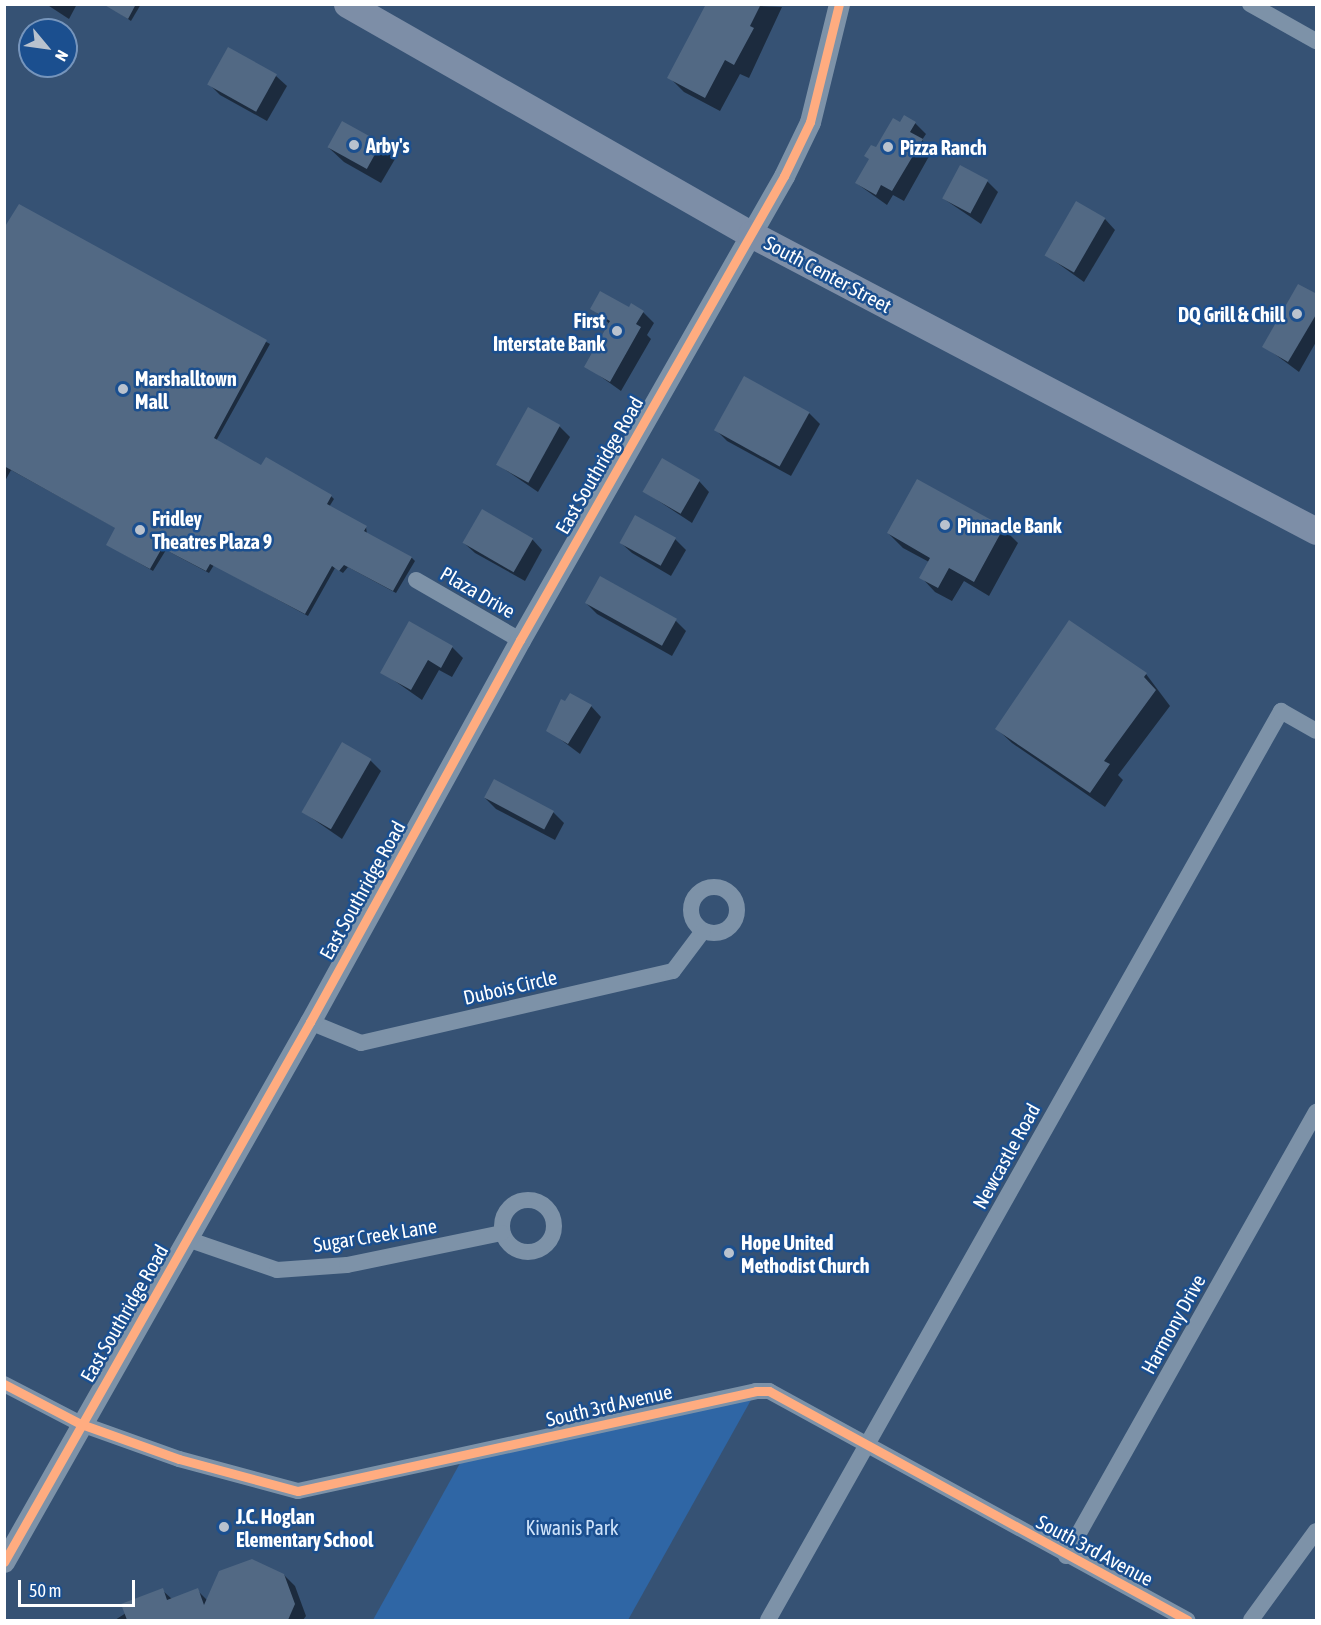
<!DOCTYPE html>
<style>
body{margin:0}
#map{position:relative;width:1321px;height:1625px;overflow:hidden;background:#365274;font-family:"Asap Condensed",sans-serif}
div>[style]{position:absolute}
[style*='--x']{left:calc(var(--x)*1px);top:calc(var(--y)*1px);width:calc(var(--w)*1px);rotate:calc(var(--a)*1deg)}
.green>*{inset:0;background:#2f66a5}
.shadow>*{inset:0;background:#0007}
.building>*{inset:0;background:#526984;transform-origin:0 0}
.minor>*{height:16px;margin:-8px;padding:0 8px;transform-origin:8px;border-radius:8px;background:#7d92a8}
.minor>.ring{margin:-8px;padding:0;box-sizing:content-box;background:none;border:16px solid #7d92a8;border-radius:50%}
.tertiary>*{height:21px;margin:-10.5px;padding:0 10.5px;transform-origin:10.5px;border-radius:10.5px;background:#7d92a8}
.primary>*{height:27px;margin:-13.5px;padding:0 13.5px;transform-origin:13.5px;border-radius:13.5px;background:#7d8ea7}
.cycleway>*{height:9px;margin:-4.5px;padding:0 4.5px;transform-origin:4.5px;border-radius:4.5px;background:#ffac80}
.dots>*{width:16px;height:16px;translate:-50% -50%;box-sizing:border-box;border:3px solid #1b4f8f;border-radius:50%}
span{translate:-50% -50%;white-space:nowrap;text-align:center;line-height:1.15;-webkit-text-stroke:5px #1b4f8f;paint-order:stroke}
.poi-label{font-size:20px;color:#fff;font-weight:700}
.left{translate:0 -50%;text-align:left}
.right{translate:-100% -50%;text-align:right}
.street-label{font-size:20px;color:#fff}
.park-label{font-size:20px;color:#cfe3fa}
.frame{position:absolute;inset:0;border:6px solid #fff;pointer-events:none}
.north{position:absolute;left:18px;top:18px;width:60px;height:60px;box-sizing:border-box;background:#1b4f8f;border:2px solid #7695bc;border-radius:50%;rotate:119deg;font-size:16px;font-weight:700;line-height:24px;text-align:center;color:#fff}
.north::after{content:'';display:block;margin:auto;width:21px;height:27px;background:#b9c2ce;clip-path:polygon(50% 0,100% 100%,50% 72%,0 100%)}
.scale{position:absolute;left:18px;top:1580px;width:117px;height:27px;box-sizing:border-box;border:3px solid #fff;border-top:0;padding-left:8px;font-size:18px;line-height:21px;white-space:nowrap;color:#fff;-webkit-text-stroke:4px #1b4f8f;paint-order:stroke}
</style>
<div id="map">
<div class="green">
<i style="clip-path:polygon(756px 1391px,628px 1620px,373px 1620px,464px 1456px)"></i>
</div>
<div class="shadow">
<i style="clip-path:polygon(46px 4px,77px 4px,69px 19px)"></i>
<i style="clip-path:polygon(106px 4px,141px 4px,131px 21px)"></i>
<i style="clip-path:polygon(708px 4px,782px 7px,749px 78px,740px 74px,720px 111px,684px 92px,669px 77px)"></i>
<i style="clip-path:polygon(276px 76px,287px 86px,267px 121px,220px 95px,209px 84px)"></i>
<i style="clip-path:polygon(915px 123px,926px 134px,922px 140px,932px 151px,904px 201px,893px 195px,887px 205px,856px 183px,876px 149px,900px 124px)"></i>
<i style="clip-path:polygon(380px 144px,395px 159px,381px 183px,344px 162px,329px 148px)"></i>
<i style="clip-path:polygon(987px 181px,998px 192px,981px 224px,944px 199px)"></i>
<i style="clip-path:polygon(19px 206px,270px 344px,216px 441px,262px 467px,331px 496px,334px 499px,329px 507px,366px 527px,367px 534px,412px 558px,415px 561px,396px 593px,348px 567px,343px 573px,335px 568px,308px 616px,214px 565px,209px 573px,166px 550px,153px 571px,108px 545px,116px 528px,11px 470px,4px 483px,4px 231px)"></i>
<i style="clip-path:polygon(1105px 219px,1115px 230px,1084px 282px,1046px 255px)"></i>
<i style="clip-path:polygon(1316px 296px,1316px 342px,1299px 372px,1264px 346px)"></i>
<i style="clip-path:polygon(592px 309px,643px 312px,654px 323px,647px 335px,651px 339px,621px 391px,586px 366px,610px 324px)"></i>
<i style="clip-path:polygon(809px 413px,820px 424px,791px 476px,727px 441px,716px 430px)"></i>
<i style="clip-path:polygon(559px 426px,570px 437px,538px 492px,497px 464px)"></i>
<i style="clip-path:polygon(699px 481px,709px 492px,692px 523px,645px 492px)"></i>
<i style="clip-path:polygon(918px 481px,1003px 528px,1018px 543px,989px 596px,964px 581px,952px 601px,935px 592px,921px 577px,929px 562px,903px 548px,888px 533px)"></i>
<i style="clip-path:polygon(532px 539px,542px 550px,525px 581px,475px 553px,464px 543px)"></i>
<i style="clip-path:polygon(675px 539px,686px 550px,671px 576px,632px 553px,621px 543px)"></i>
<i style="clip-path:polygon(586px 603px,676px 621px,686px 631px,672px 656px,597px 614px)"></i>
<i style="clip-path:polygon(452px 647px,463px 658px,452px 677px,439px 670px,422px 700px,382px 672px)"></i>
<i style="clip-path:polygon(1146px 674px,1170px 706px,1118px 775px,1123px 780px,1105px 807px,1012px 743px,997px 729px)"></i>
<i style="clip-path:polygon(591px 706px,601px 717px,580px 754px,548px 730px)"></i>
<i style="clip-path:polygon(370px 760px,381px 771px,342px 839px,303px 812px)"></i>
<i style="clip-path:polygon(485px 798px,553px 812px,564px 823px,555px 840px,496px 809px)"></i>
<i style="clip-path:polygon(284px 1575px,295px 1586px,306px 1616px,303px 1620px,115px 1620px,162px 1590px,172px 1599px,197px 1590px,207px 1600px)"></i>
</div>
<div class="building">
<i style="clip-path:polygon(103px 4px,136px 4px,128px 19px)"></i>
<i style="clip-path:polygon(706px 4px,761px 4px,750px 26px,754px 28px,734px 65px,725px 60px,705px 98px,667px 78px)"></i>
<i style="left:228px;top:47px;width:56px;height:43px;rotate:29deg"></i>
<i style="clip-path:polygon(904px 115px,916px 122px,910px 132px,923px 139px,892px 191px,881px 185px,876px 195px,855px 183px,869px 159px,864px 156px,871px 145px,876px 147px,893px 118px,900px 122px)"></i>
<i style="left:342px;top:121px;width:45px;height:30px;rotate:29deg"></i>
<i style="left:960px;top:165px;width:32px;height:38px;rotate:28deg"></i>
<i style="left:1076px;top:201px;width:34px;height:63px;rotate:30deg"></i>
<i style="clip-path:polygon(19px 204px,267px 340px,214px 438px,261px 465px,266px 457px,332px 495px,327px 504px,367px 526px,364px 531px,412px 557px,393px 591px,344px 565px,339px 571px,332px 566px,305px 614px,210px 564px,206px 571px,162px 548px,150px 569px,106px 545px,115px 528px,4px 466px,4px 228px)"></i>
<i style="clip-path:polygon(1298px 284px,1317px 294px,1317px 313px,1288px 362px,1262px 347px)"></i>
<i style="clip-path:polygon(600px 291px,629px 307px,631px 303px,644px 311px,636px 324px,641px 327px,610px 382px,584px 367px,610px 321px,590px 309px)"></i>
<i style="left:744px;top:376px;width:75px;height:62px;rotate:29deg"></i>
<i style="left:528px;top:407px;width:37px;height:66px;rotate:29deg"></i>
<i style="left:662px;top:458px;width:44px;height:39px;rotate:30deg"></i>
<i style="clip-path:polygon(917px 479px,1004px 527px,974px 582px,949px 568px,938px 588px,919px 578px,930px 558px,887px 533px)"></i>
<i style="left:482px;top:509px;width:59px;height:39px;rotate:30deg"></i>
<i style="left:635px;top:515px;width:47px;height:32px;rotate:29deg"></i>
<i style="left:600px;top:576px;width:88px;height:31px;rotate:29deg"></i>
<i style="clip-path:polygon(1069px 620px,1147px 673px,1144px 677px,1156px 690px,1104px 761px,1110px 764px,1090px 793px,995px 729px)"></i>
<i style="clip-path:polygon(409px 621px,453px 646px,441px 668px,428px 660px,411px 690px,380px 673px)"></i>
<i style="clip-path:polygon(570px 693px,592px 705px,568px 744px,546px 731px,561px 699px,565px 701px)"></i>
<i style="left:342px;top:742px;width:34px;height:81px;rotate:30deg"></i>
<i style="left:494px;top:779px;width:68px;height:21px;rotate:28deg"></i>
<i style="clip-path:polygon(252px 1559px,284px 1574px,295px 1604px,288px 1620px,127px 1620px,121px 1604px,163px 1588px,167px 1600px,198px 1588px,204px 1605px,219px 1571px)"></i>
</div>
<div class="minor">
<i style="--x:1250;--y:4;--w:76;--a:29.3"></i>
<i style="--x:416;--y:580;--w:120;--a:30"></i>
<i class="ring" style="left:691px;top:887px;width:30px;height:30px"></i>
<i style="--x:310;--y:1022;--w:55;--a:22.4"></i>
<i style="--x:361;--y:1043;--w:320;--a:-13"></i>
<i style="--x:673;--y:971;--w:50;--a:-53.1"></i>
<i class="ring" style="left:502px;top:1200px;width:36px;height:36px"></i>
<i style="--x:187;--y:1239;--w:95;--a:19"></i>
<i style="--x:277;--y:1270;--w:70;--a:-4.1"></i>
<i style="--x:347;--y:1265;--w:158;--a:-11.7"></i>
<i style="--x:4;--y:1384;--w:87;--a:27.5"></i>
<i style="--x:81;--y:1424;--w:104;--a:19.7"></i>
<i style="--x:179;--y:1459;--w:123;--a:15.1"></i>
<i style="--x:298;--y:1491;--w:469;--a:-12.3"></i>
<i style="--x:756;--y:1391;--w:13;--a:0"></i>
<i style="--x:769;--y:1391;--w:477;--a:28.7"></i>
<i style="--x:1066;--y:1556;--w:510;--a:-60.62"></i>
<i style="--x:768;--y:1620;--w:1044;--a:-60.56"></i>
<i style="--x:1281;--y:711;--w:40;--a:29.7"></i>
<i style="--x:1251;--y:1620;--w:110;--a:-53.9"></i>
</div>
<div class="tertiary">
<i style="--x:4;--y:1562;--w:621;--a:-60.46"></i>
<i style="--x:310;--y:1022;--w:436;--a:-61.2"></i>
<i style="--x:520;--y:640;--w:534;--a:-60.36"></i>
<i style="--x:784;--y:176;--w:60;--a:-64.3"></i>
<i style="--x:810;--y:122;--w:122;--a:-76.2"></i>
</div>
<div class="primary">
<i style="--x:347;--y:4;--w:465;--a:29.7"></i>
<i style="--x:751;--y:234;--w:638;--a:27.73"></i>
</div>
<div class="cycleway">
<i style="--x:4;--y:1384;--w:87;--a:27.5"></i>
<i style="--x:81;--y:1424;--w:104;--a:19.7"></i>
<i style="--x:179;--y:1459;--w:123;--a:15.1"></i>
<i style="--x:298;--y:1491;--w:469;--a:-12.3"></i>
<i style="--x:756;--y:1391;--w:13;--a:0"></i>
<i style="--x:769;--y:1391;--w:477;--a:28.7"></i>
<i style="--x:4;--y:1562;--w:621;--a:-60.46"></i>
<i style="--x:310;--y:1022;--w:436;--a:-61.2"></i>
<i style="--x:520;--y:640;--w:534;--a:-60.36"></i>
<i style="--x:784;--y:176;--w:60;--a:-64.3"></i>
<i style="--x:810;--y:122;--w:122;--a:-76.2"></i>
</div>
<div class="dots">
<i style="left:354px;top:145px;background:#b9c2ce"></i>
<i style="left:888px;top:147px;background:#b9c2ce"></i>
<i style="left:1297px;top:314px;background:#b9c2ce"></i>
<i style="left:617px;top:331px;background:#b9c2ce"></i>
<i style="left:123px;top:389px;background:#b9c2ce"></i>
<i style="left:945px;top:525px;background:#b9c2ce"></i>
<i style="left:140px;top:530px;background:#b9c2ce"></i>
<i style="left:729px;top:1253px;background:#b9c2ce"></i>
<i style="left:224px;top:1527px;background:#b9c2ce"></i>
</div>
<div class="poi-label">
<span class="left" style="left:366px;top:145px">Arby's</span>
<span class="left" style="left:900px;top:147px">Pizza Ranch</span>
<span class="right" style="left:1285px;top:314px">DQ Grill &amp; Chill</span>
<span class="right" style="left:605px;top:332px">First<br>Interstate Bank</span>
<span class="left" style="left:135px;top:390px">Marshalltown<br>Mall</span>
<span class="left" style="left:152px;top:530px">Fridley<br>Theatres Plaza 9</span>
<span class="left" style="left:957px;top:525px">Pinnacle Bank</span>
<span class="left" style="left:741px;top:1254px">Hope United<br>Methodist Church</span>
<span class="left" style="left:236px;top:1528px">J.C. Hoglan<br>Elementary School</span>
</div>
<div class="street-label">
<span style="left:828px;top:274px;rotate:28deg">South Center Street</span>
<span style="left:599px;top:465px;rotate:-60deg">East Southridge Road</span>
<span style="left:478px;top:592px;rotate:30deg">Plaza Drive</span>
<span style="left:362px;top:890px;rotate:-61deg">East Southridge Road</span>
<span style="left:510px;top:987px;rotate:-13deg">Dubois Circle</span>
<span style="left:1006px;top:1156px;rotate:-61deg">Newcastle Road</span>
<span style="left:375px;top:1235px;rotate:-9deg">Sugar Creek Lane</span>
<span style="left:124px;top:1313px;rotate:-60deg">East Southridge Road</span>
<span style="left:1173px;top:1324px;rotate:-61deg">Harmony Drive</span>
<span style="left:609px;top:1405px;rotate:-13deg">South 3rd Avenue</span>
<span style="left:1095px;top:1550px;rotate:28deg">South 3rd Avenue</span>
</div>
<div class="park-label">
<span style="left:572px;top:1527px">Kiwanis Park</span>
</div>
<div class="frame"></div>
<div class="north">N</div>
<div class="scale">50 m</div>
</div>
